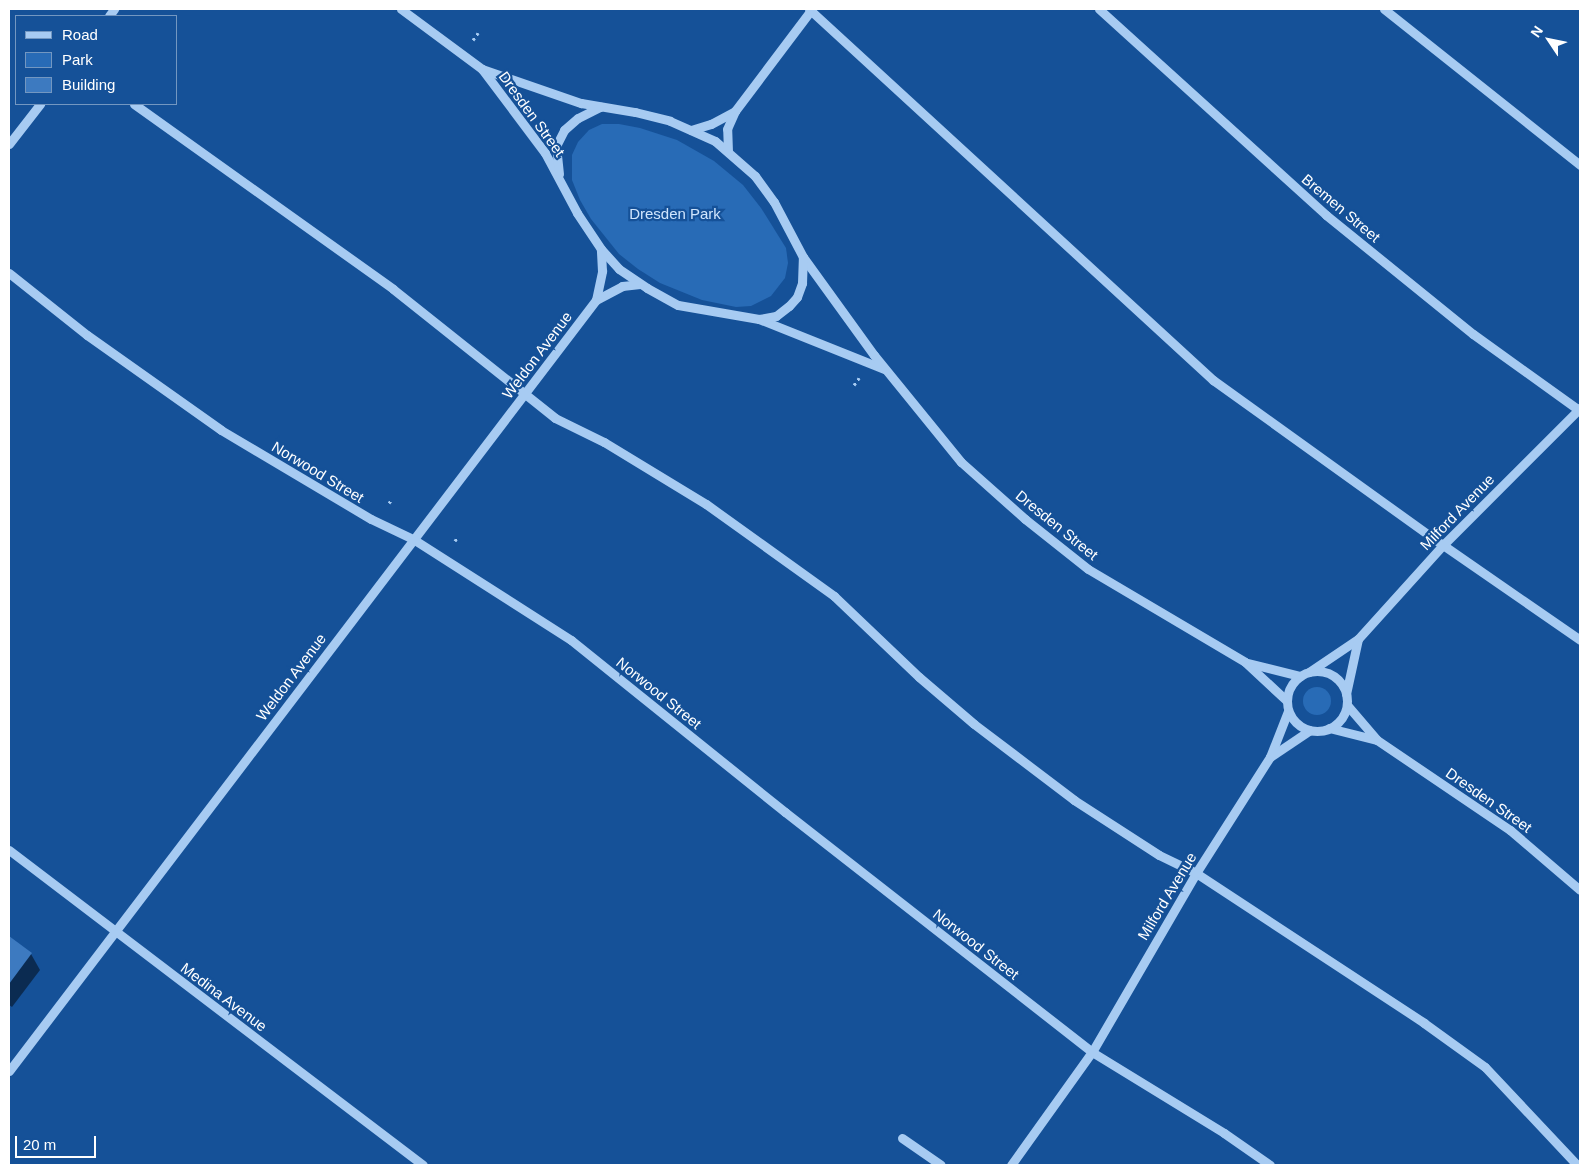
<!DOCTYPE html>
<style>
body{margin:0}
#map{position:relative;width:1589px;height:1174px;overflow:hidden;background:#155198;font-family:Helvetica,sans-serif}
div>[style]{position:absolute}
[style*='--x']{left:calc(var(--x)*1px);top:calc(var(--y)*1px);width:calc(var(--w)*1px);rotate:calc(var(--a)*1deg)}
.green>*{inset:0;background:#286bb6}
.round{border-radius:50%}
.shadow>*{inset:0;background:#0007}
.building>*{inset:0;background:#3d7ac0}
.path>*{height:3px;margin-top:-1.5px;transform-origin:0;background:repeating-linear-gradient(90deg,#a7cbf2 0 2.5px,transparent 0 6.5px)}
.minor>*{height:9px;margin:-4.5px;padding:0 4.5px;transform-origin:4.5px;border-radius:4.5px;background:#a7cbf2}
.minor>.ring{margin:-4.5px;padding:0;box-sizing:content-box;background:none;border:9px solid #a7cbf2;border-radius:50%}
span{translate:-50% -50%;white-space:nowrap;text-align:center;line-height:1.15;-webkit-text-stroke:4.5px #155198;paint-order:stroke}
.street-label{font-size:15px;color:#fff}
.park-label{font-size:15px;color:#cfe5fd}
.frame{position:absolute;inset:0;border:10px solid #fff;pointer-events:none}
.legend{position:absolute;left:15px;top:15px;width:162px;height:90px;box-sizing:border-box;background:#155198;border:1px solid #7397c1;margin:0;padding:6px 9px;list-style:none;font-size:15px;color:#fff}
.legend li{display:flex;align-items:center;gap:10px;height:25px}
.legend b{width:25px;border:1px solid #7397c1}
.north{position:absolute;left:1524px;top:15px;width:50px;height:50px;-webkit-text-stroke:4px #155198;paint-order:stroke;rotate:304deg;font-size:14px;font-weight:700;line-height:20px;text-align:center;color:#fff}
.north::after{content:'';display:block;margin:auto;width:18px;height:22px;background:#fff;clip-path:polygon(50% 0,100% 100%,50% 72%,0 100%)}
.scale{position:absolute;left:15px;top:1136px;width:81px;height:22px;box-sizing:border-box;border:2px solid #fff;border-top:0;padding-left:6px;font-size:15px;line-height:18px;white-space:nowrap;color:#fff;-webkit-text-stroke:4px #155198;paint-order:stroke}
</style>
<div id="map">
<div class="green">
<i style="clip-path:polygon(602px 124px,619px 124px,640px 128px,677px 140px,714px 161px,743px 185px,761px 208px,786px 248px,788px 263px,785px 278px,771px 296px,751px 306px,736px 307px,702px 300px,660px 283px,638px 269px,619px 254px,591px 219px,580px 200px,572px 180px,572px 155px,578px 142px,589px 130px)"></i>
<i class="round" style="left:1303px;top:687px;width:28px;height:28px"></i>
</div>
<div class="shadow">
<i style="clip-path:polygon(9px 937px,31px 954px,40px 970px,12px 1007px,9px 1005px)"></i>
</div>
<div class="building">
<i style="clip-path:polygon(9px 936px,32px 953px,9px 984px)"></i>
</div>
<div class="path">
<i style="--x:473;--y:40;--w:9;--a:-54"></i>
<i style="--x:854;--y:385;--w:9;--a:-54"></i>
<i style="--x:389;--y:503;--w:5;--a:-53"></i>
<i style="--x:455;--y:541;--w:6;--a:-59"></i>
</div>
<div class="minor">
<i style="--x:401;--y:9;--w:101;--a:36.5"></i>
<i style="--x:482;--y:69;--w:105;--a:53.1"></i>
<i style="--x:545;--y:153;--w:68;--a:61.9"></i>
<i style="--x:577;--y:213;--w:43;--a:56.3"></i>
<i style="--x:601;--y:249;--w:27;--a:48"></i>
<i style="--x:619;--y:269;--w:34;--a:34"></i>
<i style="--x:647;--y:288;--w:35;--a:29"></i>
<i style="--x:678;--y:305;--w:82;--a:9.8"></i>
<i style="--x:759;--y:319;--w:135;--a:21.8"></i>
<i style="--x:809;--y:9;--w:549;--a:42.56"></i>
<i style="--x:1213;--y:380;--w:283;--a:35.7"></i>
<i style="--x:1443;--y:545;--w:167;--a:34.7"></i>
<i style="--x:1099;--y:9;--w:307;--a:42.2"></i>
<i style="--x:1326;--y:215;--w:189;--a:39"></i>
<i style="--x:1473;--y:334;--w:132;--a:35.7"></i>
<i style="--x:1384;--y:9;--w:251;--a:38.5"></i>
<i style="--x:109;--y:16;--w:9;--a:-54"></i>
<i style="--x:482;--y:69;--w:105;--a:19"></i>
<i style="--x:581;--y:103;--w:55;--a:9.5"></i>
<i style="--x:635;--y:112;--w:36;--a:14"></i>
<i style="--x:670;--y:121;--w:49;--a:24"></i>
<i style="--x:715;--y:141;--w:53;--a:41.2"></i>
<i style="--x:755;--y:176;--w:32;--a:54"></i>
<i style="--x:774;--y:202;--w:62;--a:62.2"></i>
<i style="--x:803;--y:257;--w:121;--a:54.1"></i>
<i style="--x:874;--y:355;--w:138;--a:50.9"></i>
<i style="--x:961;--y:462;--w:86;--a:41.7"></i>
<i style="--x:1025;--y:519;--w:80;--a:38.4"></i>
<i style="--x:1088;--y:569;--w:182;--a:30.6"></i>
<i style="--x:1245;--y:662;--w:57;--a:42.9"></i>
<i style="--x:134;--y:104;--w:318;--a:35.5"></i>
<i style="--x:393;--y:289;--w:207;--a:38.5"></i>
<i style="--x:555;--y:418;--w:55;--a:26.1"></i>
<i style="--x:604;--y:442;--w:119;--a:31.3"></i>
<i style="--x:706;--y:504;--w:158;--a:35.7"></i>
<i style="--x:834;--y:596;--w:117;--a:43.6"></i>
<i style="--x:919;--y:677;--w:72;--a:40.5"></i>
<i style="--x:974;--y:724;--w:126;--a:37.2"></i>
<i style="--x:1074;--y:800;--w:101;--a:32.9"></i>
<i style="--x:1159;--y:855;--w:41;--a:25.9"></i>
<i style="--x:1196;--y:873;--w:273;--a:33.3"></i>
<i style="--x:1424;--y:1023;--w:75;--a:35.8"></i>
<i style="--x:1485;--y:1067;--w:134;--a:46.8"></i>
<i style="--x:691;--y:130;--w:21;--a:-17"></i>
<i style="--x:711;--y:124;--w:27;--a:-28"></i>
<i style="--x:9;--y:144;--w:51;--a:-52.2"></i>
<i style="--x:728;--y:152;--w:23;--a:-92"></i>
<i style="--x:727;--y:129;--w:20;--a:-66"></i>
<i style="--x:735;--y:111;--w:128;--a:-53"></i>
<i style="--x:559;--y:174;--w:28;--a:-96"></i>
<i style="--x:556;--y:146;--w:18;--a:-63"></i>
<i style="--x:564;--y:130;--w:18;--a:-41"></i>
<i style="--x:578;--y:118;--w:25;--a:-27"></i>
<i style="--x:9;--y:273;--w:100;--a:38.5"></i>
<i style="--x:87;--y:335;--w:164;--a:35.3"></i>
<i style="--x:221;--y:430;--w:174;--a:30.7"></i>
<i style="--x:371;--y:519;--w:47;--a:25.5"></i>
<i style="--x:413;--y:539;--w:188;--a:32.6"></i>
<i style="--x:571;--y:640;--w:275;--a:38.8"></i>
<i style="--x:785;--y:812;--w:390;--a:38"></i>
<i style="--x:1092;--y:1052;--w:155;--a:31.5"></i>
<i style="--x:1224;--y:1133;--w:56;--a:34.8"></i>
<i style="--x:596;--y:300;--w:30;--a:-28"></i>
<i style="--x:622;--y:286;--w:18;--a:-6"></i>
<i style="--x:759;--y:319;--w:17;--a:-10"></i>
<i style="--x:776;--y:316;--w:16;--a:-38"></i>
<i style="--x:789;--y:306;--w:12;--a:-48"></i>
<i style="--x:797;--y:297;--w:15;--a:-70"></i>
<i style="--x:802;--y:283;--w:26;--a:-88"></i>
<i style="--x:1248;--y:663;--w:54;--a:14"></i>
<i class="ring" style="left:1287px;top:671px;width:51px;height:51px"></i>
<i style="--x:1309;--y:672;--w:59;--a:-34"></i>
<i style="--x:1358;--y:639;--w:127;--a:-47.9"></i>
<i style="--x:1443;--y:545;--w:194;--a:-45"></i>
<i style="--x:1346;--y:694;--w:56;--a:-77.7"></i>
<i style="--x:1347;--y:705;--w:46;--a:49.4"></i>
<i style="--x:1377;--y:740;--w:161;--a:34.1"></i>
<i style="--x:1510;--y:830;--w:92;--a:40.6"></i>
<i style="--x:1329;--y:728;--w:49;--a:14"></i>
<i style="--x:1270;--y:757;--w:48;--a:-34"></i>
<i style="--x:9;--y:850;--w:520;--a:37.27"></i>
<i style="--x:9;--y:1071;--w:969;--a:-52.72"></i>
<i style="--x:596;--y:300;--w:30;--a:-78"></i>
<i style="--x:602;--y:271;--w:22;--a:-93"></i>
<i style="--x:902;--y:1138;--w:47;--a:34.7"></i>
<i style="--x:1011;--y:1165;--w:139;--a:-54.4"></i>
<i style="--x:1092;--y:1052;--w:207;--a:-59.8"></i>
<i style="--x:1196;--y:873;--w:138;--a:-57.5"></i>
<i style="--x:1270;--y:757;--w:49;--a:-68.6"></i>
</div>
<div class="street-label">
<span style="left:532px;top:114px;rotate:54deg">Dresden Street</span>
<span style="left:1341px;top:208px;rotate:40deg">Bremen Street</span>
<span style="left:537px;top:355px;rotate:-53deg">Weldon Avenue</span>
<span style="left:318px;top:472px;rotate:31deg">Norwood Street</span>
<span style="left:1457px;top:512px;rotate:-46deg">Milford Avenue</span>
<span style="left:1057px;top:525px;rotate:39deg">Dresden Street</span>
<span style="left:291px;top:677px;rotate:-53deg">Weldon Avenue</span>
<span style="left:659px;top:693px;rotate:39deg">Norwood Street</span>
<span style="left:1489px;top:800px;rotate:35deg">Dresden Street</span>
<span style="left:1167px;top:896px;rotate:-59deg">Milford Avenue</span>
<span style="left:976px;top:944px;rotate:38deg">Norwood Street</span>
<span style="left:224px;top:997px;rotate:37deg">Medina Avenue</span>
</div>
<div class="park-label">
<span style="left:675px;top:214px">Dresden Park</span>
</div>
<div class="frame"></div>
<ul class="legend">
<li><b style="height:6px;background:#a7cbf2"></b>Road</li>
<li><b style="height:14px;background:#286bb6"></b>Park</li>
<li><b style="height:14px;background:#3d7ac0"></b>Building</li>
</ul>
<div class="north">N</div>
<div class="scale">20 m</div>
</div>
